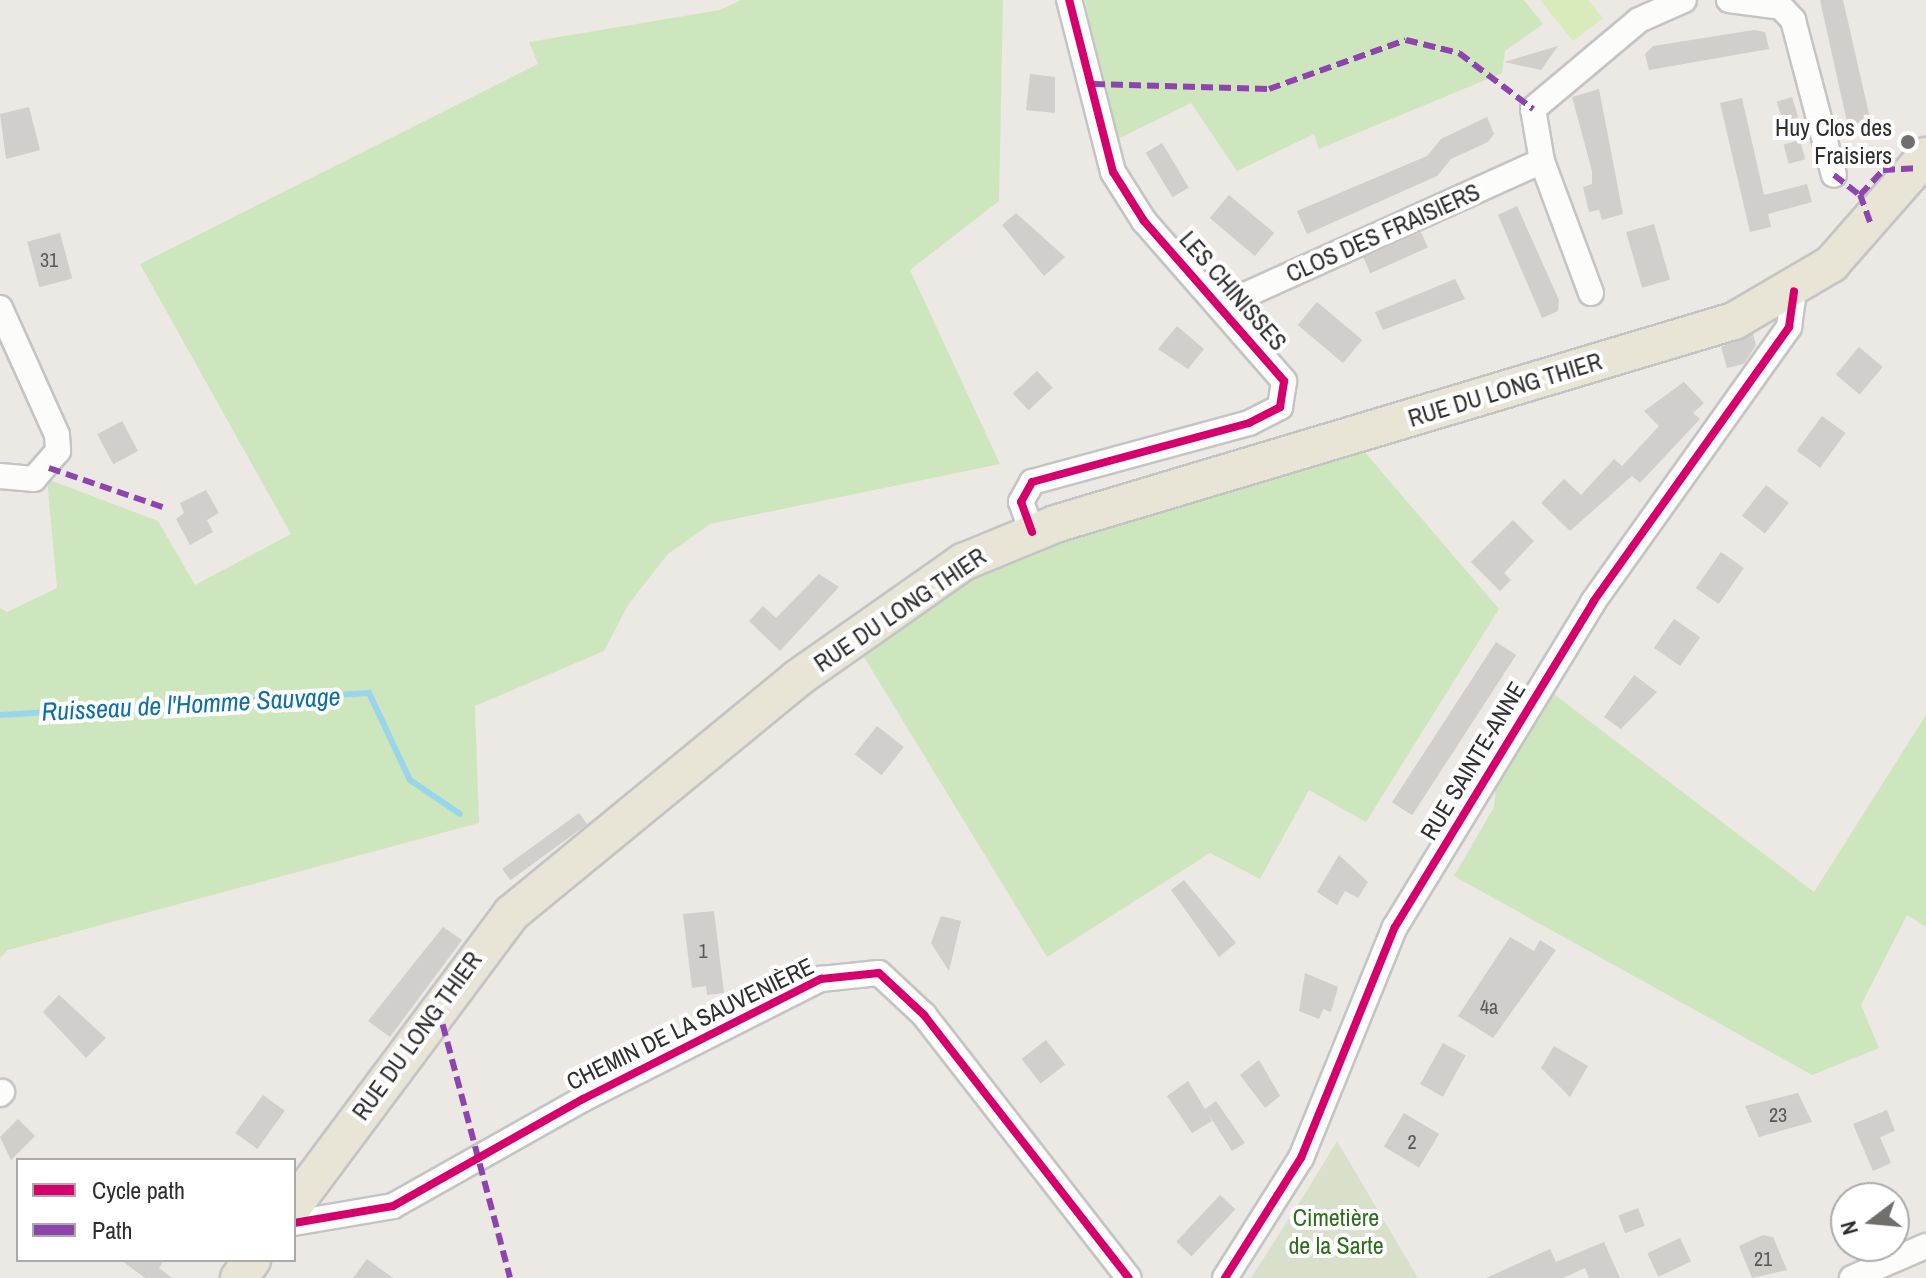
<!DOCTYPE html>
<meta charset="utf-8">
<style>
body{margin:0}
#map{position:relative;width:1926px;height:1278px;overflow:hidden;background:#ece8e4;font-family:"Archivo Narrow",sans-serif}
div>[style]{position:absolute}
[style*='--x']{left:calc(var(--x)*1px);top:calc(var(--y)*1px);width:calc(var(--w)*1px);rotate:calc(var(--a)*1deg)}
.green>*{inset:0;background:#cee6be}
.cemetery>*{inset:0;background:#d8e0cc}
.pitch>*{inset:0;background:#d9eabb}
.stream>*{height:6px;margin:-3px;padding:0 3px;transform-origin:3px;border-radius:3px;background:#99d6ec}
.building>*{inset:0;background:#d1cecb;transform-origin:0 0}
.roads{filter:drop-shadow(2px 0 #c5c4c5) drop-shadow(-2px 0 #c5c4c5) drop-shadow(0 2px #c5c4c5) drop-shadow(0 -2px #c5c4c5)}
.minor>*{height:24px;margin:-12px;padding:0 12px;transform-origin:12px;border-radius:12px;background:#fcfcfb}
.primary>*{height:36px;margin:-18px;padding:0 18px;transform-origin:18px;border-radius:18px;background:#e8e4d6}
.quiet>*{height:6px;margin-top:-3px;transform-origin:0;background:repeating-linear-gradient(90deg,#8e44ad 0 12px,transparent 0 18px)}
.cycleway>*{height:8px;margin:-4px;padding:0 4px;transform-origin:4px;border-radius:4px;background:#d6006c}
.dots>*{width:22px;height:22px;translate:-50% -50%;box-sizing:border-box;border:4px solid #fff;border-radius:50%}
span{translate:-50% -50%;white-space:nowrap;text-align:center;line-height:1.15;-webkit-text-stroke:8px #fff;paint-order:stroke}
.number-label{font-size:20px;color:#585857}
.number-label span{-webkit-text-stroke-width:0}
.poi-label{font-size:24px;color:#2e2e2e}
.right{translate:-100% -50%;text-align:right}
.street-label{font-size:24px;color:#2e2e2e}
.park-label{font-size:24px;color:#2c6e1b}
.water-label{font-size:26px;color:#0d6fa3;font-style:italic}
.legend{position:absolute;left:16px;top:1158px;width:280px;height:104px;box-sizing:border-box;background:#fff;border:2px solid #ababab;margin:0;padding:10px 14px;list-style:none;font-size:24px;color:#2e2e2e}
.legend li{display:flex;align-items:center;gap:16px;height:40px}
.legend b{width:40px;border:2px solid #ababab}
.north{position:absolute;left:1830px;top:1182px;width:80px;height:80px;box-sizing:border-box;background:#fff;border:2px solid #ababab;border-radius:50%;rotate:254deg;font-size:22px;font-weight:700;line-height:32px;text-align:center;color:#2e2e2e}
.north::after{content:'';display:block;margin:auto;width:28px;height:36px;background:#706f6e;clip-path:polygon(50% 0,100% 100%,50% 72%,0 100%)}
</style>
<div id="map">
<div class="green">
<i style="clip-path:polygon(741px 0,1003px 0,999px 201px,910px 270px,1000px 464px,710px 524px,668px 554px,628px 605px,604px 651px,475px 706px,479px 823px,8px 950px,0 958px,0 608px,7px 612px,57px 588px,47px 479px,158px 521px,195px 585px,291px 534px,140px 264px,538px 64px,529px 42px,720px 10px)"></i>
<i style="clip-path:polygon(1085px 0,1524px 0,1543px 24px,1505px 51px,1502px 73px,1319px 149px,1314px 134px,1237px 171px,1191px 103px,1114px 141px)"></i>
<i style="clip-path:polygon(1351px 436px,1499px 609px,1366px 822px,1309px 790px,1260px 879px,1210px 853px,1047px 957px,853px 639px,963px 562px)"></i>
<i style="clip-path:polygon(1542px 685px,1814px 892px,1926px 715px,1926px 927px,1907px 915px,1861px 1005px,1879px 1048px,1812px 1075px,1454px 876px,1494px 807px,1498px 759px)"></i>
</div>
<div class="cemetery">
<i style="clip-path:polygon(1337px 1141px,1418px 1278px,1251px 1278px,1308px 1189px)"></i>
</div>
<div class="pitch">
<i style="clip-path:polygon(1540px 0,1588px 0,1603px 18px,1573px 41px)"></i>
</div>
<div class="stream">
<i style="--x:0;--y:715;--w:370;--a:-3.4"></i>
<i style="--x:369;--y:693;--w:96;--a:64.8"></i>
<i style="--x:410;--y:780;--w:60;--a:34.2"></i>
</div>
<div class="building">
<i style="clip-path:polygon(1820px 0,1843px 0,1872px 127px,1855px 131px,1847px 122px)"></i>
<i style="clip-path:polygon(1754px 30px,1765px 32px,1769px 49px,1649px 70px,1645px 54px,1653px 46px)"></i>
<i style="clip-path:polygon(1558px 46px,1541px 70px,1504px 62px)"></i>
<i style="clip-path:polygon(1030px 74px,1055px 77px,1055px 113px,1026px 110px)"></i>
<i style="clip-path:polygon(1599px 89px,1623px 214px,1602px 220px,1599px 210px,1589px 212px,1583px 187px,1592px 184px,1592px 171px,1572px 97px)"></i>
<i style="left:1792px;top:97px;width:21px;height:16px;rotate:73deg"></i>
<i style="clip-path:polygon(1742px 98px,1764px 195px,1807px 184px,1812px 202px,1768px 214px,1771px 227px,1750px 232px,1720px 103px)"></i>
<i style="clip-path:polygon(29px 107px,40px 150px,6px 159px,0 114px)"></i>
<i style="clip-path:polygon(1487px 117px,1494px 134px,1488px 142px,1451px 159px,1437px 176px,1307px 234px,1297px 211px,1427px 156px,1441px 139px)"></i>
<i style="left:1800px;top:140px;width:20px;height:17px;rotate:75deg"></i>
<i style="left:1162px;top:143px;width:52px;height:19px;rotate:59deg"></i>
<i style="left:1229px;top:195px;width:59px;height:30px;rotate:40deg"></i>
<i style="clip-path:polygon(1517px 206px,1559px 300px,1558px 311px,1542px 318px,1498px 215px)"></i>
<i style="clip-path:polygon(1016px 213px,1065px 257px,1044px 276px,1002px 225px)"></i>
<i style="left:1654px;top:224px;width:58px;height:29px;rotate:74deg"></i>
<i style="left:1421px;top:232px;width:17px;height:63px;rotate:66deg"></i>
<i style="left:60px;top:233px;width:47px;height:34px;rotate:75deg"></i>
<i style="clip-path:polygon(1455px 279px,1465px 299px,1383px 330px,1375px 312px)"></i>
<i style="left:1317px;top:302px;width:59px;height:30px;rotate:40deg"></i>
<i style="clip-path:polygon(1177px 326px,1204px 349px,1188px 369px,1158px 349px)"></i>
<i style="clip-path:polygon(1753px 334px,1756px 345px,1744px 364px,1727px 368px,1721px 347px)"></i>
<i style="left:1859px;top:347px;width:31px;height:36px;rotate:40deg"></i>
<i style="left:1037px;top:371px;width:23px;height:33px;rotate:47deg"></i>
<i style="clip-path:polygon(1684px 382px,1704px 403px,1693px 413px,1700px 419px,1640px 483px,1632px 476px,1570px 531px,1541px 503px,1564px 479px,1581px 495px,1614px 459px,1622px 466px,1659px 426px,1644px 411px)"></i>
<i style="left:1822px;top:416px;width:29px;height:43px;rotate:36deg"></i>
<i style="left:122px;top:421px;width:34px;height:28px;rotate:62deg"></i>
<i style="left:1766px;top:485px;width:29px;height:39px;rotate:38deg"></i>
<i style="clip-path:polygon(206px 490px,219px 513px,207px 520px,213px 532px,190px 545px,176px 519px,184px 513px,180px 503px)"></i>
<i style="clip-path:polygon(1513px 520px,1534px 541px,1504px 573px,1511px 580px,1500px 591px,1471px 562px)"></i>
<i style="left:1721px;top:552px;width:28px;height:44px;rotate:35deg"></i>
<i style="clip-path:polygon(819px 574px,839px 587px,780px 651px,749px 621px,763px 606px,776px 618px)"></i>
<i style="left:1674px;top:619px;width:32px;height:35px;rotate:35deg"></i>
<i style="left:1496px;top:642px;width:24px;height:191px;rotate:33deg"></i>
<i style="clip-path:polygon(1634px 675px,1657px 692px,1621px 729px,1604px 717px)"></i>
<i style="left:877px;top:726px;width:34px;height:36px;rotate:38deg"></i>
<i style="left:579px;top:813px;width:14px;height:95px;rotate:54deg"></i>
<i style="clip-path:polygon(1339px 855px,1368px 882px,1358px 898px,1345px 891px,1337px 905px,1317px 892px)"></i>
<i style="clip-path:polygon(1184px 880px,1236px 943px,1219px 957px,1171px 890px)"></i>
<i style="clip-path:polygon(714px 911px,724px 993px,707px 995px,706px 986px,692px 988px,683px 914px)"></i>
<i style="clip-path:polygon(941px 916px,961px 921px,949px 971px,931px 943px)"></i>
<i style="clip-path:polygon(443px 927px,462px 940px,390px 1037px,368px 1021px)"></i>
<i style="clip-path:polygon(1510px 937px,1534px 951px,1540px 940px,1556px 950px,1493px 1038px,1458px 1016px)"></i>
<i style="clip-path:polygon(1305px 973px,1338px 987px,1331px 1012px,1323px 1009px,1319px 1019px,1299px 1011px)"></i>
<i style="clip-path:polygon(59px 995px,106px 1038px,86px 1058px,43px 1012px)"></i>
<i style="left:1046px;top:1040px;width:31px;height:31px;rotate:52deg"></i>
<i style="left:1443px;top:1043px;width:26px;height:47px;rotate:29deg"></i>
<i style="clip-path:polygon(1554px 1046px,1588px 1066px,1570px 1097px,1541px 1068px)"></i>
<i style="clip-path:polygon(1259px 1060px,1280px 1096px,1265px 1108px,1240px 1075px)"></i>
<i style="clip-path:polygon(1188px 1081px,1205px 1109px,1216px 1101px,1245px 1143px,1232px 1151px,1207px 1112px,1212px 1121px,1192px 1133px,1167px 1096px)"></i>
<i style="clip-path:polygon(1798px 1093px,1812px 1122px,1759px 1137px,1745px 1106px)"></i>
<i style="left:263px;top:1095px;width:27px;height:47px;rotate:36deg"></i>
<i style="clip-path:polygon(1887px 1110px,1895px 1131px,1880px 1137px,1891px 1163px,1873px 1171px,1853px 1124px)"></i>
<i style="left:1404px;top:1113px;width:41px;height:39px;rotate:31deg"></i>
<i style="clip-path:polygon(18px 1119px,35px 1136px,11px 1160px,0 1137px)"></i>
<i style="left:1220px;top:1195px;width:21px;height:64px;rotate:43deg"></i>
<i style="left:1638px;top:1208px;width:19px;height:21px;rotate:69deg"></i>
<i style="clip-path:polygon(1763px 1235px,1773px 1237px,1787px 1270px,1752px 1278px,1739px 1246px)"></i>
<i style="left:1680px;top:1238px;width:26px;height:36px;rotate:65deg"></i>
<i style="clip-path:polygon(1604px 1242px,1620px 1278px,1589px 1278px,1585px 1268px,1563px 1278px,1486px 1278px,1550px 1249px,1556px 1262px)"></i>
<i style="clip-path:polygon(367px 1259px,393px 1278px,353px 1278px)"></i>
<i style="clip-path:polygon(121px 1260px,164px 1260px,159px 1268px,172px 1278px,145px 1278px)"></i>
</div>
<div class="roads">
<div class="minor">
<i style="--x:1729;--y:0;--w:52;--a:7.7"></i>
<i style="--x:1781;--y:7;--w:18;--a:47"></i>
<i style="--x:1793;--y:20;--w:160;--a:75.2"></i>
<i style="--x:1591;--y:293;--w:141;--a:-110.4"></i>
<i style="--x:1542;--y:161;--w:53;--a:-99.8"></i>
<i style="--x:1533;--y:109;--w:138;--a:-40"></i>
<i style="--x:1639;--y:20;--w:49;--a:-24"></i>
<i style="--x:1223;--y:305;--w:350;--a:-24.3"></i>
<i style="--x:0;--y:308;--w:139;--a:65.8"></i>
<i style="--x:57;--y:435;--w:16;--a:86"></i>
<i style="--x:58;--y:451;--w:37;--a:131"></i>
<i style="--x:34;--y:479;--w:34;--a:-175"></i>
<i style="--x:1032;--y:532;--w:32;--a:-110"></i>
<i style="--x:1021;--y:502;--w:23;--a:-61"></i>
<i style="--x:1032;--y:482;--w:225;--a:-15.2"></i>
<i style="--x:1249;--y:423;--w:35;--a:-27"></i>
<i style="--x:1280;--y:407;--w:26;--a:-81"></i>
<i style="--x:1284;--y:381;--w:213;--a:-131.2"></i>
<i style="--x:1144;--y:221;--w:58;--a:-122.3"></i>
<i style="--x:1113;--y:172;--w:178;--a:-104.3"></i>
<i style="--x:0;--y:1094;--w:3;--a:-45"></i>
<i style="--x:294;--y:1223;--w:100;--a:-9.7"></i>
<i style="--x:393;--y:1206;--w:218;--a:-29.4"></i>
<i style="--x:583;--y:1099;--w:267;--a:-26.8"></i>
<i style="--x:821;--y:979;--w:58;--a:-5.9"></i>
<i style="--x:879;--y:973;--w:62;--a:43"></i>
<i style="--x:924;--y:1015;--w:333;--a:52.1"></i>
<i style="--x:1225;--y:1278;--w:142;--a:-57.7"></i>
<i style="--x:1301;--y:1158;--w:249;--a:-67.9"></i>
<i style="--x:1395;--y:927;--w:381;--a:-58.6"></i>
<i style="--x:1593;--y:602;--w:338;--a:-54.5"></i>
<i style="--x:1789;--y:327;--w:36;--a:-82"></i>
<i style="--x:1852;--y:1278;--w:81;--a:-23.4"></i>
</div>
<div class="primary">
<i style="--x:294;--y:1205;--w:364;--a:-53.3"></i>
<i style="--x:512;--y:913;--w:370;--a:-39.4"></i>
<i style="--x:798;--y:678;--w:202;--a:-35.1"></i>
<i style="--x:963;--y:562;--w:100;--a:-22.4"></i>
<i style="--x:1055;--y:524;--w:709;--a:-16.65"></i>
<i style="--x:1734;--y:321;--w:113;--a:-30.4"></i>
<i style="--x:1831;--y:264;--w:144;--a:-48.7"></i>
<i style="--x:239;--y:1278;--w:22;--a:-54"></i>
</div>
</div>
<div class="quiet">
<i style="--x:1093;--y:84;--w:176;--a:1.6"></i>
<i style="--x:1269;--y:89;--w:145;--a:-19.7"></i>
<i style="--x:1406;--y:40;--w:55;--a:13.8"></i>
<i style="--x:1459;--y:53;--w:93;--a:37.1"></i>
<i style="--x:1834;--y:175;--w:33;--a:38"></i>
<i style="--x:1870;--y:222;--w:29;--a:-110"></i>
<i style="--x:1860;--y:195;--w:34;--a:-47"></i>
<i style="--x:1883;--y:170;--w:33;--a:-3"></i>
<i style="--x:49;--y:468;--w:126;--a:19"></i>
<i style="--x:438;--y:1007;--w:280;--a:75.1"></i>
</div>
<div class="cycleway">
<i style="--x:1032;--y:532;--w:32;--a:-110"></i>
<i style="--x:1021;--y:502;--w:23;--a:-61"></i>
<i style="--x:1032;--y:482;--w:225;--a:-15.2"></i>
<i style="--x:1249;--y:423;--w:35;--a:-27"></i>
<i style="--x:1280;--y:407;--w:26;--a:-81"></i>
<i style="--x:1284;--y:381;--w:213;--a:-131.2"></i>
<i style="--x:1144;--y:221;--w:58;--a:-122.3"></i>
<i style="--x:1113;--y:172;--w:178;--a:-104.3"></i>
<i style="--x:294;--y:1223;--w:100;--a:-9.7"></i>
<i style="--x:393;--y:1206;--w:218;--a:-29.4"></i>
<i style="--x:583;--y:1099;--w:267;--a:-26.8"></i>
<i style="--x:821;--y:979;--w:58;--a:-5.9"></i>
<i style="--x:879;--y:973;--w:62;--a:43"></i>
<i style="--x:924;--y:1015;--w:333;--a:52.1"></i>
<i style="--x:1225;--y:1278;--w:142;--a:-57.7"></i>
<i style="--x:1301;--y:1158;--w:249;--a:-67.9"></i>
<i style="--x:1395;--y:927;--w:381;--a:-58.6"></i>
<i style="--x:1593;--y:602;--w:338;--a:-54.5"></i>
<i style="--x:1789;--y:327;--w:36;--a:-82"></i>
</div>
<div class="dots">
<i style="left:1908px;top:142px;background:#706f6e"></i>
</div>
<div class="number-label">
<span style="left:49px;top:259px">31</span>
<span style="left:703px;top:950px">1</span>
<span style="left:1489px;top:1006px">4a</span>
<span style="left:1778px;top:1114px">23</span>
<span style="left:1412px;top:1141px">2</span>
<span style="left:1763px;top:1258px">21</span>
</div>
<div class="poi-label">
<span class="right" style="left:1892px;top:142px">Huy Clos des<br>Fraisiers</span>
</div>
<div class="street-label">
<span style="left:1383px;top:233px;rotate:-24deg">CLOS DES FRAISIERS</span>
<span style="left:1233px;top:291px;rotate:49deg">LES CHINISSES</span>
<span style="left:1505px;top:390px;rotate:-17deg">RUE DU LONG THIER</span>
<span style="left:900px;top:610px;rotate:-34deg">RUE DU LONG THIER</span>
<span style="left:1473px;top:761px;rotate:-59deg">RUE SAINTE-ANNE</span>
<span style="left:690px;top:1024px;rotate:-26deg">CHEMIN DE LA SAUVENIÈRE</span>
<span style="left:417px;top:1036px;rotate:-54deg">RUE DU LONG THIER</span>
</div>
<div class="park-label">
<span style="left:1336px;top:1232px">Cimetière<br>de la Sarte</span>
</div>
<div class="water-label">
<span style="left:191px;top:704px;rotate:-3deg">Ruisseau de l'Homme Sauvage</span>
</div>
<ul class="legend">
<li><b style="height:10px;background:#d6006c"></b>Cycle path</li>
<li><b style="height:10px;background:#8e44ad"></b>Path</li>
</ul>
<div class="north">N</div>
</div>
